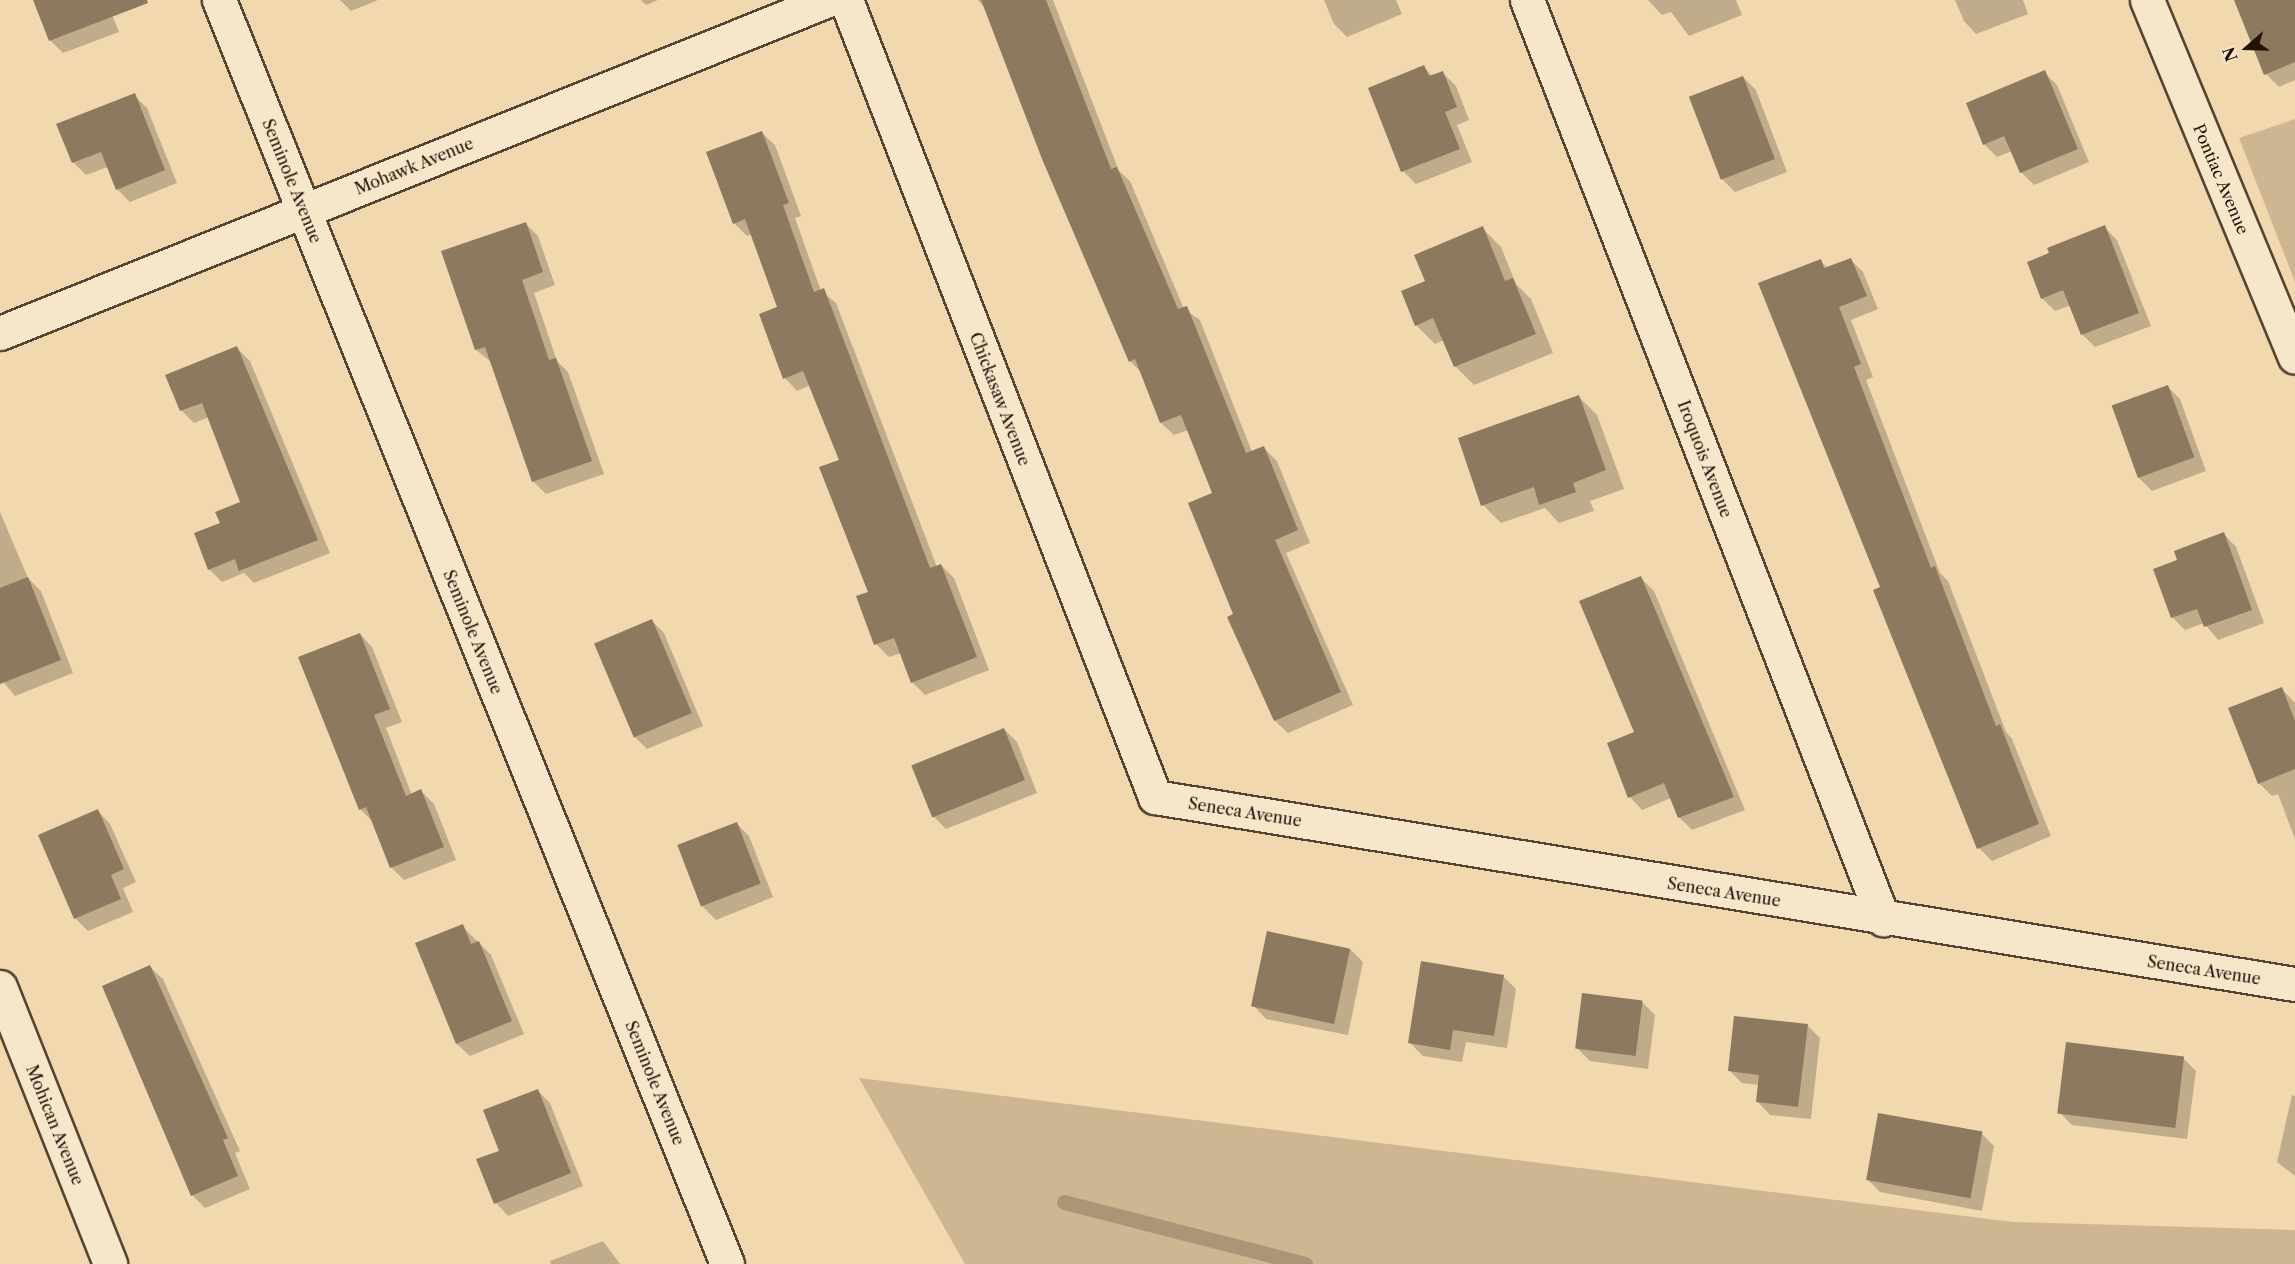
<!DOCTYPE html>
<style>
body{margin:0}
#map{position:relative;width:2295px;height:1264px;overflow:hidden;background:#f1d8ae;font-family:"Libre Caslon Text",serif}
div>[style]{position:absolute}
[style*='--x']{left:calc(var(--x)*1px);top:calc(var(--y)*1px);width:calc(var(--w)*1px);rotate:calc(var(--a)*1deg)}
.green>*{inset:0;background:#ceb692}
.shadow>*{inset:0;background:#0003}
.stream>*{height:15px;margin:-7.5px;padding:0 7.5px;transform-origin:7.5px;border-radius:7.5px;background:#aa9576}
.building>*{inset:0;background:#8d795f;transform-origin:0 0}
.roads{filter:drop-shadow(2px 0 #543) drop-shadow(-2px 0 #543) drop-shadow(0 2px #543) drop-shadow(0 -2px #543)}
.minor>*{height:33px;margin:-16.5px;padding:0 16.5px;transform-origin:16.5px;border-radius:16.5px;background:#f6e6ca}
span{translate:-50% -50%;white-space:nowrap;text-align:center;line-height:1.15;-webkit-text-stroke:4.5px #f6e6ca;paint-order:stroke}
.street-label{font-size:16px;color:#21120a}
.north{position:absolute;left:2217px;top:18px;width:60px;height:60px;-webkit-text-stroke:4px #f6e6ca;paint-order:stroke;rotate:250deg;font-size:16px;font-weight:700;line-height:24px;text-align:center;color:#21120a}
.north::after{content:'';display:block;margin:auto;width:21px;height:27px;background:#21120a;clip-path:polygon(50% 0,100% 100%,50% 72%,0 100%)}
</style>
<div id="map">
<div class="green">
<i style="clip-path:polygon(2295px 119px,2295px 282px,2239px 138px)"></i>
<i style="clip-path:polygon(859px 1078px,2013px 1222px,2295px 1230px,2295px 1264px,965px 1264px)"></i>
</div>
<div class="shadow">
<i style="clip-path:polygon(35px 0,106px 0,119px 32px,63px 53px,50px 40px)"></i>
<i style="clip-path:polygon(340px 0,378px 0,351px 11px)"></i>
<i style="clip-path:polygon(641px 0,658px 0,646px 5px)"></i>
<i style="clip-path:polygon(978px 0,1053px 0,1119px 171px,1130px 181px,1184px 309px,1200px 320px,1252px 452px,1264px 448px,1277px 461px,1310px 543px,1286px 553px,1353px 705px,1288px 733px,1275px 721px,1229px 617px,1235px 615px,1214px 494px,1188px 430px,1174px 435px,1161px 423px,1141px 372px,1130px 361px,985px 8px)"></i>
<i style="clip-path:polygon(1324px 0,1396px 0,1402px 14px,1347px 37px,1334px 24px)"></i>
<i style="clip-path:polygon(1648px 0,1736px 0,1742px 15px,1689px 36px,1671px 12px,1662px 15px)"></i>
<i style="clip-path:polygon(1955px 0,2023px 0,2028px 14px,1976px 34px,1964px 21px)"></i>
<i style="clip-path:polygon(2235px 0,2295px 0,2295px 80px,2279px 87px,2266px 74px)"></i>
<i style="clip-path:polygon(1424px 67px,1433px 77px,1443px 73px,1456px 86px,1469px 120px,1457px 125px,1472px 162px,1416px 184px,1403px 171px,1370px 89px)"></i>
<i style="clip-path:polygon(2044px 72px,2057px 85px,2089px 162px,2034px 185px,2021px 172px,2012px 151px,1997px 157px,1984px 144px)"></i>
<i style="clip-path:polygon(1743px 77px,1756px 90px,1787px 172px,1735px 192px,1722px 179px)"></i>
<i style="clip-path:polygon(134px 95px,147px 108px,177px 183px,130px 202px,117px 189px,108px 167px,86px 175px,73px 162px)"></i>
<i style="clip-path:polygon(762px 133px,775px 145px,801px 216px,795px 218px,821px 291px,836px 303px,937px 567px,941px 565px,954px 578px,989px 670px,925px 695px,912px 682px,901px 653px,889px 657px,876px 644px,869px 593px,841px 460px,811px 385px,797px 391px,785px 378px,779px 308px,752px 234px,747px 236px,734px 223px)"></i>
<i style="clip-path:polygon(525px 223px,538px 236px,555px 285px,534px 293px,557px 361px,568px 372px,604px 474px,546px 494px,533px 481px,491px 362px,476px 350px)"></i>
<i style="clip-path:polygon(2104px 227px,2117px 240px,2151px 326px,2095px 347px,2082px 334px,2071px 305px,2055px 311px,2042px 298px)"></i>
<i style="clip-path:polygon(1482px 228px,1501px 247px,1516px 284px,1531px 299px,1553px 353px,1474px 385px,1455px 366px,1444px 340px,1435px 344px,1416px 325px)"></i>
<i style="clip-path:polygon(1850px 259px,1863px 272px,1878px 309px,1851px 320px,1873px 377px,1866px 380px,1940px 573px,1948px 581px,2006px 732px,2012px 739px,2051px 836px,1992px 861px,1979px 848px,1882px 588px,1820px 261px,1828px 268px)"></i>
<i style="clip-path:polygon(237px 348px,250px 361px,330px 553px,254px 583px,244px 573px,222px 582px,209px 569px,221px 524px,242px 503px,209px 417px,194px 423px,181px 410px)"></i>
<i style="clip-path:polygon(2167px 386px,2180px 399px,2206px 471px,2152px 491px,2139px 478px)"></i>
<i style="clip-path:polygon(1578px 396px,1597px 415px,1624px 489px,1590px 501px,1594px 511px,1559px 523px,1545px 508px,1501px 523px,1483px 505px)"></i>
<i style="clip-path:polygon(0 512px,28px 578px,41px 591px,73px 673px,15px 696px,0 678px)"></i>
<i style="clip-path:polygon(2224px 534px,2236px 547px,2264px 623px,2218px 640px,2204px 623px,2185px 630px,2172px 617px,2179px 561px)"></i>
<i style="clip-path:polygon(1641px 578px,1654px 591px,1745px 810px,1692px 830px,1679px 817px,1671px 798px,1642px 810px,1630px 797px,1636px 733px)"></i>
<i style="clip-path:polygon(651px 620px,664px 633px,703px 726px,647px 749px,634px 736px)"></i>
<i style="clip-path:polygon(360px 634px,372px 647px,402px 722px,386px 728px,412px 795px,421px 791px,434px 804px,456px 860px,404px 880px,391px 867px,373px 822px,360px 809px)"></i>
<i style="clip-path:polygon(2282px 689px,2295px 703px,2295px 839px,2278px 794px,2272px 796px,2259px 783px)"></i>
<i style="clip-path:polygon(1004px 729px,1017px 742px,1037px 793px,946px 829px,933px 816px)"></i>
<i style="clip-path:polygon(98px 811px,110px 824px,136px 882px,123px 888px,133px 912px,88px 931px,75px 918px)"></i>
<i style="clip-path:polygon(736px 823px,749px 836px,773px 897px,716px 920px,703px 907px,679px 846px)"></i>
<i style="clip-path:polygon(462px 926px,491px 955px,524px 1034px,470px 1056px,457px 1044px,417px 944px)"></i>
<i style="clip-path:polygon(1350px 949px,1363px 962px,1348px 1035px,1266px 1019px,1254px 1006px)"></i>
<i style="clip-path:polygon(150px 967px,163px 979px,240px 1151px,235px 1153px,250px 1189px,205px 1208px,192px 1195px)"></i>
<i style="clip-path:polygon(1503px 976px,1516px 989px,1507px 1048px,1466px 1042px,1462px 1062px,1423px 1056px,1410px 1043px)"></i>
<i style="clip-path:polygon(1642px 1002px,1655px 1015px,1648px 1069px,1590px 1061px,1577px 1048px)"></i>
<i style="clip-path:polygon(1807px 1025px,1820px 1038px,1811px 1119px,1770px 1115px,1758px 1102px,1760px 1085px,1742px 1083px,1729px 1070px)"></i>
<i style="clip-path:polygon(2183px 1058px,2196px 1071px,2187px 1139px,2072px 1125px,2059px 1112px)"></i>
<i style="clip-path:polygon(537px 1090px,550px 1103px,583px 1186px,508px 1216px,496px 1203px,501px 1152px)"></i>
<i style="clip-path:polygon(2292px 1095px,2295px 1096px,2295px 1176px,2277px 1162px)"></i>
<i style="clip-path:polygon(1981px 1133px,1994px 1146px,1982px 1211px,1880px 1192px,1867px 1179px)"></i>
<i style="clip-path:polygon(603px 1241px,620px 1264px,551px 1264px,550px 1261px)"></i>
</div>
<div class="stream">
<i style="--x:1064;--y:1202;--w:249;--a:14.4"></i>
</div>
<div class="building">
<i style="clip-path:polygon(33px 0,147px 0,148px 3px,49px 41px)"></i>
<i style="clip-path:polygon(981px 0,1046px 0,1111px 169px,1117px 167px,1178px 309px,1187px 306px,1246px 453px,1264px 446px,1298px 530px,1275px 540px,1341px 692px,1274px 721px,1227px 617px,1233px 614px,1188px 503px,1212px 493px,1181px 415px,1160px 423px,1135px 359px,1129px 362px,1042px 159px)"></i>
<i style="clip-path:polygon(2234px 0,2295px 0,2295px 62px,2264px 75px)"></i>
<i style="clip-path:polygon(1424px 65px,1429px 76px,1443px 71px,1457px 107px,1445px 112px,1460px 149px,1401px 172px,1368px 88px)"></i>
<i style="clip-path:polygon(2045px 70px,2078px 149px,2020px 173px,2004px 136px,1983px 145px,1966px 103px)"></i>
<i style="left:1743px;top:76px;width:89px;height:58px;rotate:69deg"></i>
<i style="clip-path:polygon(135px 93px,165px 170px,116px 190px,101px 152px,72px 163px,56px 124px)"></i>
<i style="clip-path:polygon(762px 131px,789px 203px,783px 205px,814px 292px,824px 288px,930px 568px,941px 564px,977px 657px,911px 683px,894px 638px,874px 645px,856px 596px,868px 592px,819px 467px,839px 460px,803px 371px,783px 379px,759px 314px,777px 307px,745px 219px,733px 224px,706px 152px)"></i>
<i style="clip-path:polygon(526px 222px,543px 272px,522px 280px,549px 360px,556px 358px,592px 461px,532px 482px,485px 347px,475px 350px,441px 251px)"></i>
<i style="clip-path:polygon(2105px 225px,2139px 313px,2081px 335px,2063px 290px,2041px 299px,2027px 262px,2049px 253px,2047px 248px)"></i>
<i style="clip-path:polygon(1483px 226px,1505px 281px,1513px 278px,1536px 334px,1454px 367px,1433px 318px,1415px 326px,1401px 291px,1425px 281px,1414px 255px)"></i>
<i style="clip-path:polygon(1851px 258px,1867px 296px,1839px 307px,1861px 364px,1854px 367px,1931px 568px,1935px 566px,1996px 726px,2000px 724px,2039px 824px,1977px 849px,1873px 590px,1880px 587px,1758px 283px,1821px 259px,1824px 268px)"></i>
<i style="clip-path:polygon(237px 346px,318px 540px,239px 571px,235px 559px,208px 570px,194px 533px,220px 523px,215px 512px,240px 502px,202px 403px,180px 411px,165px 375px)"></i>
<i style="left:2168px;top:385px;width:77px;height:60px;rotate:70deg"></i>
<i style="clip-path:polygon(1579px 395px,1606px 470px,1573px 483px,1576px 492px,1539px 505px,1534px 487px,1481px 506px,1458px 438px)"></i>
<i style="clip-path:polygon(2224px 532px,2252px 610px,2204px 627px,2197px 609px,2171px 618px,2153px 569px,2177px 560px,2174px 551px)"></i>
<i style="clip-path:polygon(1641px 576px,1734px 797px,1678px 818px,1664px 783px,1628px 798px,1607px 743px,1634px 732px,1579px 601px)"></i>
<i style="clip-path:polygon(28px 577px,61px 660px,0 684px,0 588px)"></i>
<i style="left:652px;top:619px;width:102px;height:63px;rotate:67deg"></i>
<i style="clip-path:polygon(360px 633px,390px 709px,374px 715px,406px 796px,421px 789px,444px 847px,390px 868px,366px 807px,359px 810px,298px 657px)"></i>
<i style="clip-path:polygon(2282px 687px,2295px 721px,2295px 769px,2258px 784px,2228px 708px)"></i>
<i style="left:1004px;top:728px;width:56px;height:100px;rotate:68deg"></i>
<i style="clip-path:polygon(98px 809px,124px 869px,111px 875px,121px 899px,74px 919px,38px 835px)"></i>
<i style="left:737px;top:822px;width:66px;height:64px;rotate:69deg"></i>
<i style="clip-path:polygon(463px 924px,471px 944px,479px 941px,512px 1021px,456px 1044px,415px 943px)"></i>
<i style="left:1267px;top:931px;width:85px;height:77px;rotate:12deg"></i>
<i style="clip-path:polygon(1421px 961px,1504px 975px,1494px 1036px,1453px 1030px,1450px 1050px,1408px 1043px)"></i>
<i style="clip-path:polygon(150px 965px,228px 1138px,223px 1140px,238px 1176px,191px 1196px,102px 986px)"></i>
<i style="left:1582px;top:993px;width:61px;height:56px;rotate:7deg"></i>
<i style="clip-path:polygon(1734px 1016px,1808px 1024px,1798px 1107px,1756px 1102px,1759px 1075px,1728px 1071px)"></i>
<i style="left:2066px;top:1042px;width:119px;height:72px;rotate:7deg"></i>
<i style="clip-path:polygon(538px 1089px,571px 1173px,494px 1204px,476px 1159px,499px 1151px,483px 1110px)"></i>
<i style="left:1878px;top:1113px;width:106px;height:68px;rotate:10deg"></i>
</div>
<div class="roads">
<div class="minor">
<i style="--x:219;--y:0;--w:1362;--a:68.1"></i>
<i style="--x:846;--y:0;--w:855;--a:68.81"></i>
<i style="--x:1155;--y:797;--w:1155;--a:9.32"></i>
<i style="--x:1527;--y:0;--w:986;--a:68.82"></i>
<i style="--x:2147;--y:0;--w:386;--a:67.5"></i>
<i style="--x:0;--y:333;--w:892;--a:-21.91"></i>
<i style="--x:0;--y:987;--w:298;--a:68.3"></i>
</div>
</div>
<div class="street-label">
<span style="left:414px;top:166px;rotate:-22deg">Mohawk Avenue</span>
<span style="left:2221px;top:179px;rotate:67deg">Pontiac Avenue</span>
<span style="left:292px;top:181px;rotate:68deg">Seminole Avenue</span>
<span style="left:1000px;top:399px;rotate:69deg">Chickasaw Avenue</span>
<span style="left:1705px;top:459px;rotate:69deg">Iroquois Avenue</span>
<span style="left:473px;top:632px;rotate:68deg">Seminole Avenue</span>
<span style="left:1245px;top:812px;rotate:9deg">Seneca Avenue</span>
<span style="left:1724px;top:892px;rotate:9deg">Seneca Avenue</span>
<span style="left:2204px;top:970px;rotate:9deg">Seneca Avenue</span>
<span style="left:655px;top:1083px;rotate:68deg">Seminole Avenue</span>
<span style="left:55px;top:1125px;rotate:68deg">Mohican Avenue</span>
</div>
<div class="north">N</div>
</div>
